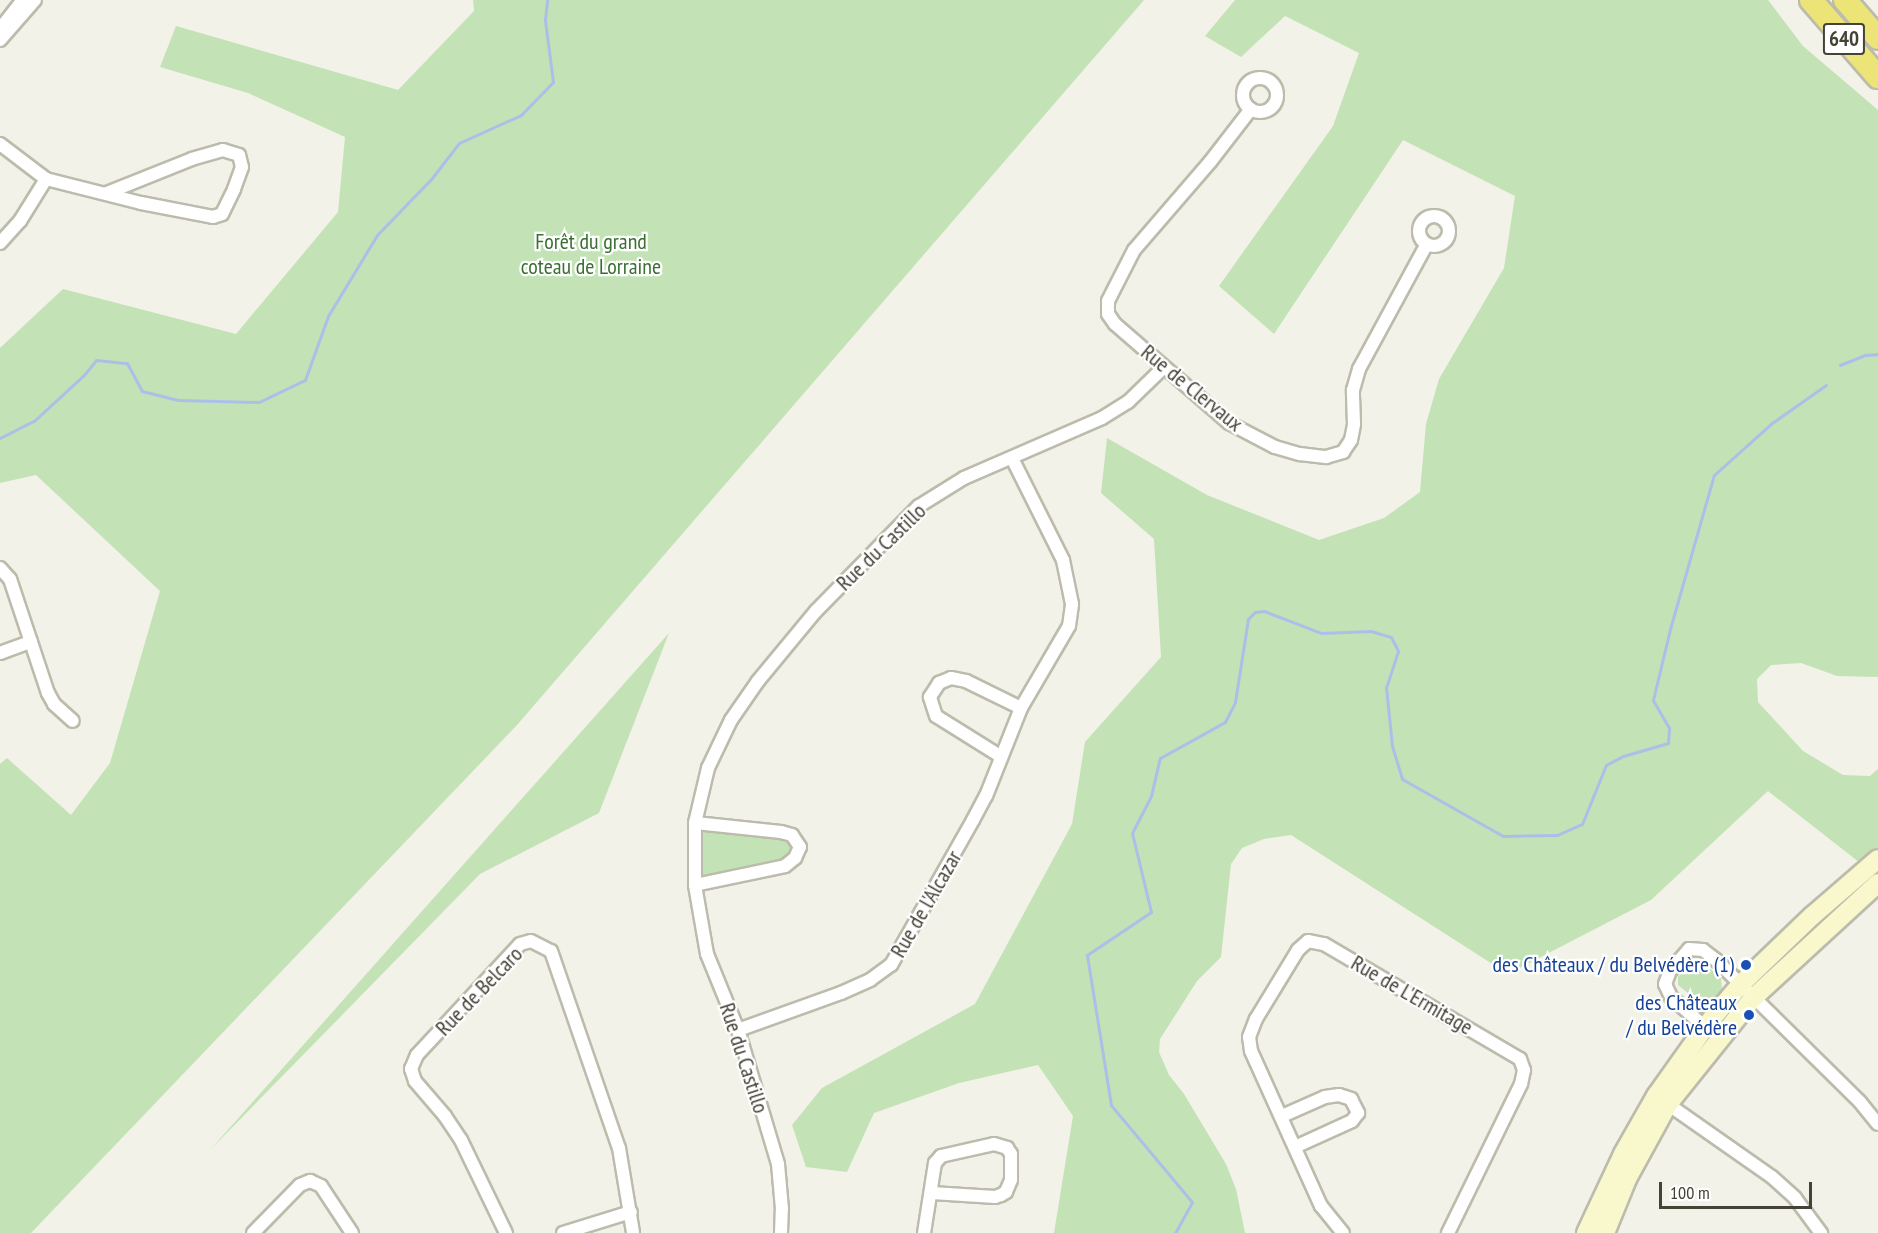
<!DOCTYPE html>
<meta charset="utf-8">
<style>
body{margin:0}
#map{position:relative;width:1878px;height:1233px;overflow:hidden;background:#f2f2e8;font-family:"PT Sans Narrow",sans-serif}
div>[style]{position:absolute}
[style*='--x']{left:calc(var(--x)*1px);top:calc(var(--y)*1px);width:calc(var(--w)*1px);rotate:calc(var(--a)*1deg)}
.green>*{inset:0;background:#c3e2b6}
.stream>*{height:3px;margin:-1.5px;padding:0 1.5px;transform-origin:1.5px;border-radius:1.5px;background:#abc0e8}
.roads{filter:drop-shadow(2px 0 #bcbbac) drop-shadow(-2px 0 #bcbbac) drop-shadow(0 2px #bcbbac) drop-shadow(0 -2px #bcbbac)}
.street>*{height:12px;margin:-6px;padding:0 6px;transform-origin:6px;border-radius:6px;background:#fff}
.street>.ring{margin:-6px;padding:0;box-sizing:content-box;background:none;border:12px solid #fff;border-radius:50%}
.secondary>*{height:18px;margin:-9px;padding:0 9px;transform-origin:9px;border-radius:9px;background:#f8f8cc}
.highway>*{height:22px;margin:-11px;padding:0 11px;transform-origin:11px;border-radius:11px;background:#ede478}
.dots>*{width:16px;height:16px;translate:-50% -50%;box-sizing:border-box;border:3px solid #fff;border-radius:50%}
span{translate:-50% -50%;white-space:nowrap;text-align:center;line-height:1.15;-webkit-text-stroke:4.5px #fff;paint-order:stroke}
.shield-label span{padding:2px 4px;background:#fff;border:2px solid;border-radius:4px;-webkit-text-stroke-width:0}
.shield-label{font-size:21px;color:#454338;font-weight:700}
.park-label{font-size:22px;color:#397032}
.street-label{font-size:22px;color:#454338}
.transit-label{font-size:22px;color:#164399}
.right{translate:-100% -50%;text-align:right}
.scale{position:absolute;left:1659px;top:1182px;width:153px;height:27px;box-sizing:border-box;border:3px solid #454338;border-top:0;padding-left:8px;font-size:18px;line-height:21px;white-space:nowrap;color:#454338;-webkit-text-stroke:4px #fff;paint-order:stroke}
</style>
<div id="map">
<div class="green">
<i style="clip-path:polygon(473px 0,1144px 0,517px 725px,31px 1233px,0 1233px,0 764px,7px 758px,71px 815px,110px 763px,160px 591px,36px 475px,0 483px,0 348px,63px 289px,236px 334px,338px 212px,345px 137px,248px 93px,160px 67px,176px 26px,398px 90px,474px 11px)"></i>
<i style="clip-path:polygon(1235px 0,1768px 0,1803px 46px,1878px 110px,1878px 677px,1837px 676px,1801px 663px,1771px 665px,1757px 679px,1758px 702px,1803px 751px,1843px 775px,1870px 776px,1878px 769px,1878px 848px,1864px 866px,1768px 791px,1651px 900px,1508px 974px,1291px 835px,1264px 839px,1242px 848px,1231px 864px,1221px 957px,1197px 981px,1160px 1039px,1159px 1052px,1169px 1075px,1184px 1094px,1226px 1164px,1236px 1189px,1245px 1233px,1054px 1233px,1073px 1116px,1038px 1065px,959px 1083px,874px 1113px,847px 1172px,806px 1167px,792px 1125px,822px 1088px,975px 1004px,1072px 824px,1085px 742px,1161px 657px,1154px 539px,1101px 493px,1107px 438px,1207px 495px,1319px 540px,1384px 518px,1420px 492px,1426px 424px,1439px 379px,1504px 268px,1515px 196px,1403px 140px,1274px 334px,1219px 286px,1333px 126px,1359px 53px,1285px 16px,1241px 57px,1205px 36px)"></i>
<i style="clip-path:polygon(669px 633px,599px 813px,480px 874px,210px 1150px)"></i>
<i style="clip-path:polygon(695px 823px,792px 835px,795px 858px,695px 885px)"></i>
<i style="clip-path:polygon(1695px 960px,1702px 962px,1721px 978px,1722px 990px,1709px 1003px,1700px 1003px,1678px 985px,1678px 977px,1688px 964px)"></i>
</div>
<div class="stream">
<i style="--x:1840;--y:365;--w:27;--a:-22"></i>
<i style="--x:1865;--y:355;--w:13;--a:-4"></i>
<i style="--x:0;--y:438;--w:38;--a:-27"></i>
<i style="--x:34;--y:421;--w:68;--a:-42.6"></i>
<i style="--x:84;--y:375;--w:19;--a:-51"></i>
<i style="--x:96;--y:360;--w:31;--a:6"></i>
<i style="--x:127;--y:363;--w:32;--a:62"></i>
<i style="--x:142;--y:391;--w:37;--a:14"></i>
<i style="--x:178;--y:400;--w:81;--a:1.4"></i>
<i style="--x:259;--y:402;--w:51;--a:-25.6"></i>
<i style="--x:305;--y:380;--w:68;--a:-70.2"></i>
<i style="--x:328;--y:316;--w:95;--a:-58.8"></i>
<i style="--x:377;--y:235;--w:79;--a:-46"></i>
<i style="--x:432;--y:178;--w:44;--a:-52.4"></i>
<i style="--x:459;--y:143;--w:68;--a:-24.3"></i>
<i style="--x:521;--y:115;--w:46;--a:-45.9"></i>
<i style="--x:553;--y:82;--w:63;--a:-97.4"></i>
<i style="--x:545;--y:20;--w:20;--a:-84"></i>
<i style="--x:1175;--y:1233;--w:35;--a:-61"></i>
<i style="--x:1192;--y:1202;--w:126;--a:-129.9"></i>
<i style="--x:1111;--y:1105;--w:152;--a:-99.1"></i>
<i style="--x:1087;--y:955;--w:77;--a:-33.9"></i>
<i style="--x:1151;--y:912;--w:81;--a:-103.5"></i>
<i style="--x:1132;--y:833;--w:42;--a:-62.8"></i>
<i style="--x:1151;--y:796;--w:39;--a:-77"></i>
<i style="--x:1160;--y:758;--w:74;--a:-29"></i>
<i style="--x:1225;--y:722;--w:22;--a:-63"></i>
<i style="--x:1235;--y:702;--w:84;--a:-81.1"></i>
<i style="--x:1248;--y:619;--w:10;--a:-45"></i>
<i style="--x:1255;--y:612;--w:9;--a:-6"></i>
<i style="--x:1264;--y:611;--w:61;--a:21.1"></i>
<i style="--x:1321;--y:633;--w:50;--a:-2.3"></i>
<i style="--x:1371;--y:631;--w:21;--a:17"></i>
<i style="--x:1391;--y:637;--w:16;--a:63"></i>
<i style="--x:1398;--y:651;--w:38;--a:108"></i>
<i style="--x:1386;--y:687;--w:59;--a:84.2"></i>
<i style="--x:1392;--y:746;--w:34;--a:73"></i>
<i style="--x:1402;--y:779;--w:116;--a:29.4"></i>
<i style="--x:1503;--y:836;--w:54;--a:-1.1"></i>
<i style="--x:1557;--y:835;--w:27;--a:-24"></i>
<i style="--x:1582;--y:824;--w:64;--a:-67.9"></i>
<i style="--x:1606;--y:765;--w:19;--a:-28"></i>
<i style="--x:1623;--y:756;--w:47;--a:-16.1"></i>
<i style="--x:1668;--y:743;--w:15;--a:-86"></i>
<i style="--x:1669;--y:728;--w:32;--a:-120"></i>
<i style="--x:1653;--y:700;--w:73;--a:-76.5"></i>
<i style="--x:1670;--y:629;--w:160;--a:-74.1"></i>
<i style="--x:1714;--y:475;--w:78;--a:-41.9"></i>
<i style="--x:1772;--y:423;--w:66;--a:-35.1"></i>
</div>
<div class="roads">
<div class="street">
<i style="--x:0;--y:29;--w:37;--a:-52"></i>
<i style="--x:0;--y:40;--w:53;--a:-48.8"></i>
<i class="ring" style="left:1243px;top:78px;width:22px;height:22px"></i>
<i style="--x:1251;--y:109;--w:67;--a:127.7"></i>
<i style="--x:1210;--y:162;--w:116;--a:130.8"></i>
<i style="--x:1134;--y:250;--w:57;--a:117"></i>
<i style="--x:1108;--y:301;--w:13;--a:90"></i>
<i style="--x:1108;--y:314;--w:12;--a:55"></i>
<i style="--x:1115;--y:324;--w:151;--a:41"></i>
<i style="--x:1229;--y:423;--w:52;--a:27.6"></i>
<i style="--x:1275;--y:447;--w:26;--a:16"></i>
<i style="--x:1300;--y:454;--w:26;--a:7"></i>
<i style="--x:1326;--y:457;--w:18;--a:-16"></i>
<i style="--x:1343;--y:452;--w:14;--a:-56"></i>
<i style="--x:1351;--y:440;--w:16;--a:-79"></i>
<i style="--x:1354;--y:424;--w:34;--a:-92"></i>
<i style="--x:1353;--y:390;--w:22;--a:-74"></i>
<i style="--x:1359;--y:369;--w:142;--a:-61.5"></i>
<i style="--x:0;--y:144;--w:58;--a:37.3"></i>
<i style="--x:46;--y:179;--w:98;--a:14.2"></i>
<i style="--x:141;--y:203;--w:73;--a:11"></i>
<i style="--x:213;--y:217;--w:9;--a:-18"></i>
<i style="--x:222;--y:214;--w:28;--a:-64"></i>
<i style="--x:234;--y:189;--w:23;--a:-70"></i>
<i style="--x:242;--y:167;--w:12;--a:-104"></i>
<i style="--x:239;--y:155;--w:17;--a:-163"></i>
<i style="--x:223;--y:150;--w:32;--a:164"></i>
<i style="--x:192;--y:159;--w:92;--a:158.2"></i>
<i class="ring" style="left:1419px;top:216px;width:18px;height:18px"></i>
<i style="--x:0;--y:243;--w:30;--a:-48"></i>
<i style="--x:20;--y:221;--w:49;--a:-58.2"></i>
<i style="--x:0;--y:568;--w:15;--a:48"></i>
<i style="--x:10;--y:579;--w:120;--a:71.6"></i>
<i style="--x:48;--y:693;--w:13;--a:61"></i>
<i style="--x:54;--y:704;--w:25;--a:42"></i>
<i style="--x:0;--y:653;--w:33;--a:-20"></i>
<i style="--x:1000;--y:756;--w:75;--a:-148"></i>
<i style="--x:936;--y:716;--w:20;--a:-108"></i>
<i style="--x:930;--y:697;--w:17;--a:-57"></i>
<i style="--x:939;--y:683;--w:13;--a:-23"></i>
<i style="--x:951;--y:678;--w:15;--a:11"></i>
<i style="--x:966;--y:681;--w:61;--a:26.1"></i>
<i style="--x:695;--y:885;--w:92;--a:-11.9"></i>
<i style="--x:785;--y:866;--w:13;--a:-39"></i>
<i style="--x:795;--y:858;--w:12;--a:-66"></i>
<i style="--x:800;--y:847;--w:14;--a:-124"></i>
<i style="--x:792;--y:835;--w:11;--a:-165"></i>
<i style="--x:781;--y:832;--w:86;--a:-174"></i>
<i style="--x:1705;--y:1027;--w:45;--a:-138.6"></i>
<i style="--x:1671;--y:997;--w:14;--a:-115"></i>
<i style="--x:1665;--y:984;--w:14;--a:-69"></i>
<i style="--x:1670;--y:971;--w:29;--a:-49"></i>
<i style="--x:1689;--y:949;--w:14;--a:4"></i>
<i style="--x:1703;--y:950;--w:16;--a:38"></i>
<i style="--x:1716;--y:960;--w:202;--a:44.6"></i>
<i style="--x:1860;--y:1102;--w:28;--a:51"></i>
<i style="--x:738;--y:1030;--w:109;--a:-19.8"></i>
<i style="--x:841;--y:993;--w:32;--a:-24"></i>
<i style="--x:870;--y:980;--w:26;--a:-36"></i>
<i style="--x:891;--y:965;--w:167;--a:-60.5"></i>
<i style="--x:973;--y:820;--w:27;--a:-62"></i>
<i style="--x:986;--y:796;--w:95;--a:-68.3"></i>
<i style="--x:1021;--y:708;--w:95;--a:-59.7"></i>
<i style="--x:1069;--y:626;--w:22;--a:-82"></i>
<i style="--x:1072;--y:604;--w:45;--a:-101.6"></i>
<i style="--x:1063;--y:560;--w:114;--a:-116.6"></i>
<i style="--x:1662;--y:1100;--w:134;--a:35"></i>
<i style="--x:1772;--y:1177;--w:31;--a:42"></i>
<i style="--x:1795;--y:1198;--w:44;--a:53.4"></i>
<i style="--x:1282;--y:1116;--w:47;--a:-23.8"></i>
<i style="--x:1325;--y:1097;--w:14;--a:-8"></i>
<i style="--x:1339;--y:1095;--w:13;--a:18"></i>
<i style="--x:1351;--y:1099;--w:16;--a:63"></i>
<i style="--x:1358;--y:1113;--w:10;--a:127"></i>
<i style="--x:1352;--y:1121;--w:63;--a:155.5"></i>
<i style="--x:253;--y:1233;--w:67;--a:-45.6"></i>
<i style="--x:300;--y:1185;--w:11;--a:-22"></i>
<i style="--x:310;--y:1181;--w:12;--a:24"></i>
<i style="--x:321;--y:1186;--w:56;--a:56.6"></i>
<i style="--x:506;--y:1233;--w:103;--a:-115.8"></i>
<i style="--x:461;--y:1140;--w:29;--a:-124"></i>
<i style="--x:445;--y:1116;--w:46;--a:-130.6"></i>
<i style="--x:415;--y:1081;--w:13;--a:-108"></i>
<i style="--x:411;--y:1069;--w:15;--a:-67"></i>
<i style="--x:417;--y:1055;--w:151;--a:-47.1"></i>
<i style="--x:520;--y:944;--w:11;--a:-15"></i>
<i style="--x:531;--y:941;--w:22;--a:27"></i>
<i style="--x:551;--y:951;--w:208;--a:71"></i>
<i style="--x:619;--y:1148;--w:86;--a:80.6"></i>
<i style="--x:563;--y:1233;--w:71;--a:-17.2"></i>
<i style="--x:781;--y:1233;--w:24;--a:-88"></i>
<i style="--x:782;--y:1209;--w:45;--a:-95.1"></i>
<i style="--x:778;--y:1164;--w:140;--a:-106.6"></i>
<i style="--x:738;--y:1030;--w:82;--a:-112.2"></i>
<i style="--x:707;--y:954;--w:70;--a:-99.9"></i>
<i style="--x:695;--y:885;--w:62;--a:-90"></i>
<i style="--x:695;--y:823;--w:57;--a:-76.7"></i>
<i style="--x:708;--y:768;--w:53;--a:-64.4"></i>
<i style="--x:731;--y:720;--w:47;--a:-55.3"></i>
<i style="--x:758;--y:681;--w:91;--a:-50.4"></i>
<i style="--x:816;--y:611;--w:147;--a:-45.6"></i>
<i style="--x:919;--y:506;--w:53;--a:-31.9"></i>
<i style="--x:964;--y:478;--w:150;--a:-23.5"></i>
<i style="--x:1102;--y:418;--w:31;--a:-32"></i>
<i style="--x:1128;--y:402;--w:50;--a:-44.2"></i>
<i style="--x:924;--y:1233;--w:71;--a:-81.1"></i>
<i style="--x:935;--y:1163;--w:9;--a:-49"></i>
<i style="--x:941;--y:1156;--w:54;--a:-12.8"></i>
<i style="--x:994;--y:1144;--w:14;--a:17"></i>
<i style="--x:1007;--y:1148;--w:7;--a:56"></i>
<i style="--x:1011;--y:1154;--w:26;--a:90"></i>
<i style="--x:1011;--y:1180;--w:13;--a:113"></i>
<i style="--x:1006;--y:1192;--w:6;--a:149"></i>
<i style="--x:1001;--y:1195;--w:6;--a:162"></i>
<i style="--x:995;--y:1197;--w:63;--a:-176.4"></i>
<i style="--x:1343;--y:1233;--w:35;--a:-129"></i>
<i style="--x:1321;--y:1206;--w:170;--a:-114.3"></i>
<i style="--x:1251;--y:1051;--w:14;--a:-98"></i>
<i style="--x:1249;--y:1037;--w:19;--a:-69"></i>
<i style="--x:1256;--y:1019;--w:81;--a:-58.7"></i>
<i style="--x:1298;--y:950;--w:13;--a:-42"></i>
<i style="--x:1308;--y:941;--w:16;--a:11"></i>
<i style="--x:1324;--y:944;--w:227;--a:30.4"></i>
<i style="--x:1520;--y:1059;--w:12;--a:70"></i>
<i style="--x:1524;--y:1070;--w:14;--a:102"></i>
<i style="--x:1521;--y:1084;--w:166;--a:116.1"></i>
</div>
<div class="secondary">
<i style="--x:1586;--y:1233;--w:87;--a:-64.9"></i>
<i style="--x:1623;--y:1154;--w:67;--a:-60.4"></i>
<i style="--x:1656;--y:1096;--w:85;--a:-54.6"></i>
<i style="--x:1705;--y:1027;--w:55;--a:-50.2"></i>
<i style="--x:1740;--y:985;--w:100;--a:-43.8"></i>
<i style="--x:1812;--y:916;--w:87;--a:-40.8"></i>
<i style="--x:1605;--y:1233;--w:58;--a:-67.8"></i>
<i style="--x:1627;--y:1179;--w:85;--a:-61.3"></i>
<i style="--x:1668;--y:1104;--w:136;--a:-51.3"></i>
<i style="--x:1753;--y:998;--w:170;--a:-42.6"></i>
</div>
<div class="highway">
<i style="--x:1811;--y:0;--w:102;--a:49"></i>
<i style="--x:1845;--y:0;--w:50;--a:49"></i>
</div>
</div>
<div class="dots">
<i style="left:1746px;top:965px;background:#1a4fb4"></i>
<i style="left:1749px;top:1015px;background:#1a4fb4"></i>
</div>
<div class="shield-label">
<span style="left:1844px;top:39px">640</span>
</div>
<div class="park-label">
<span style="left:591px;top:254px">Forêt du grand<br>coteau de Lorraine</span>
</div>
<div class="street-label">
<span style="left:1192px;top:388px;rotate:39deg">Rue de Clervaux</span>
<span style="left:881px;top:547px;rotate:-44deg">Rue du Castillo</span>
<span style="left:926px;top:904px;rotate:-60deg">Rue de l'Alcazar</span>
<span style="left:479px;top:991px;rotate:-46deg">Rue de Belcaro</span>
<span style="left:1412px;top:995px;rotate:30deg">Rue de L'Ermitage</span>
<span style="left:744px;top:1058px;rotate:72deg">Rue du Castillo</span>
</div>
<div class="transit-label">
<span class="right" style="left:1734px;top:965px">des Châteaux / du Belvédère (1)</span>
<span class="right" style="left:1737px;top:1015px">des Châteaux<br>/ du Belvédère</span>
</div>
<div class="scale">100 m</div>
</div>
